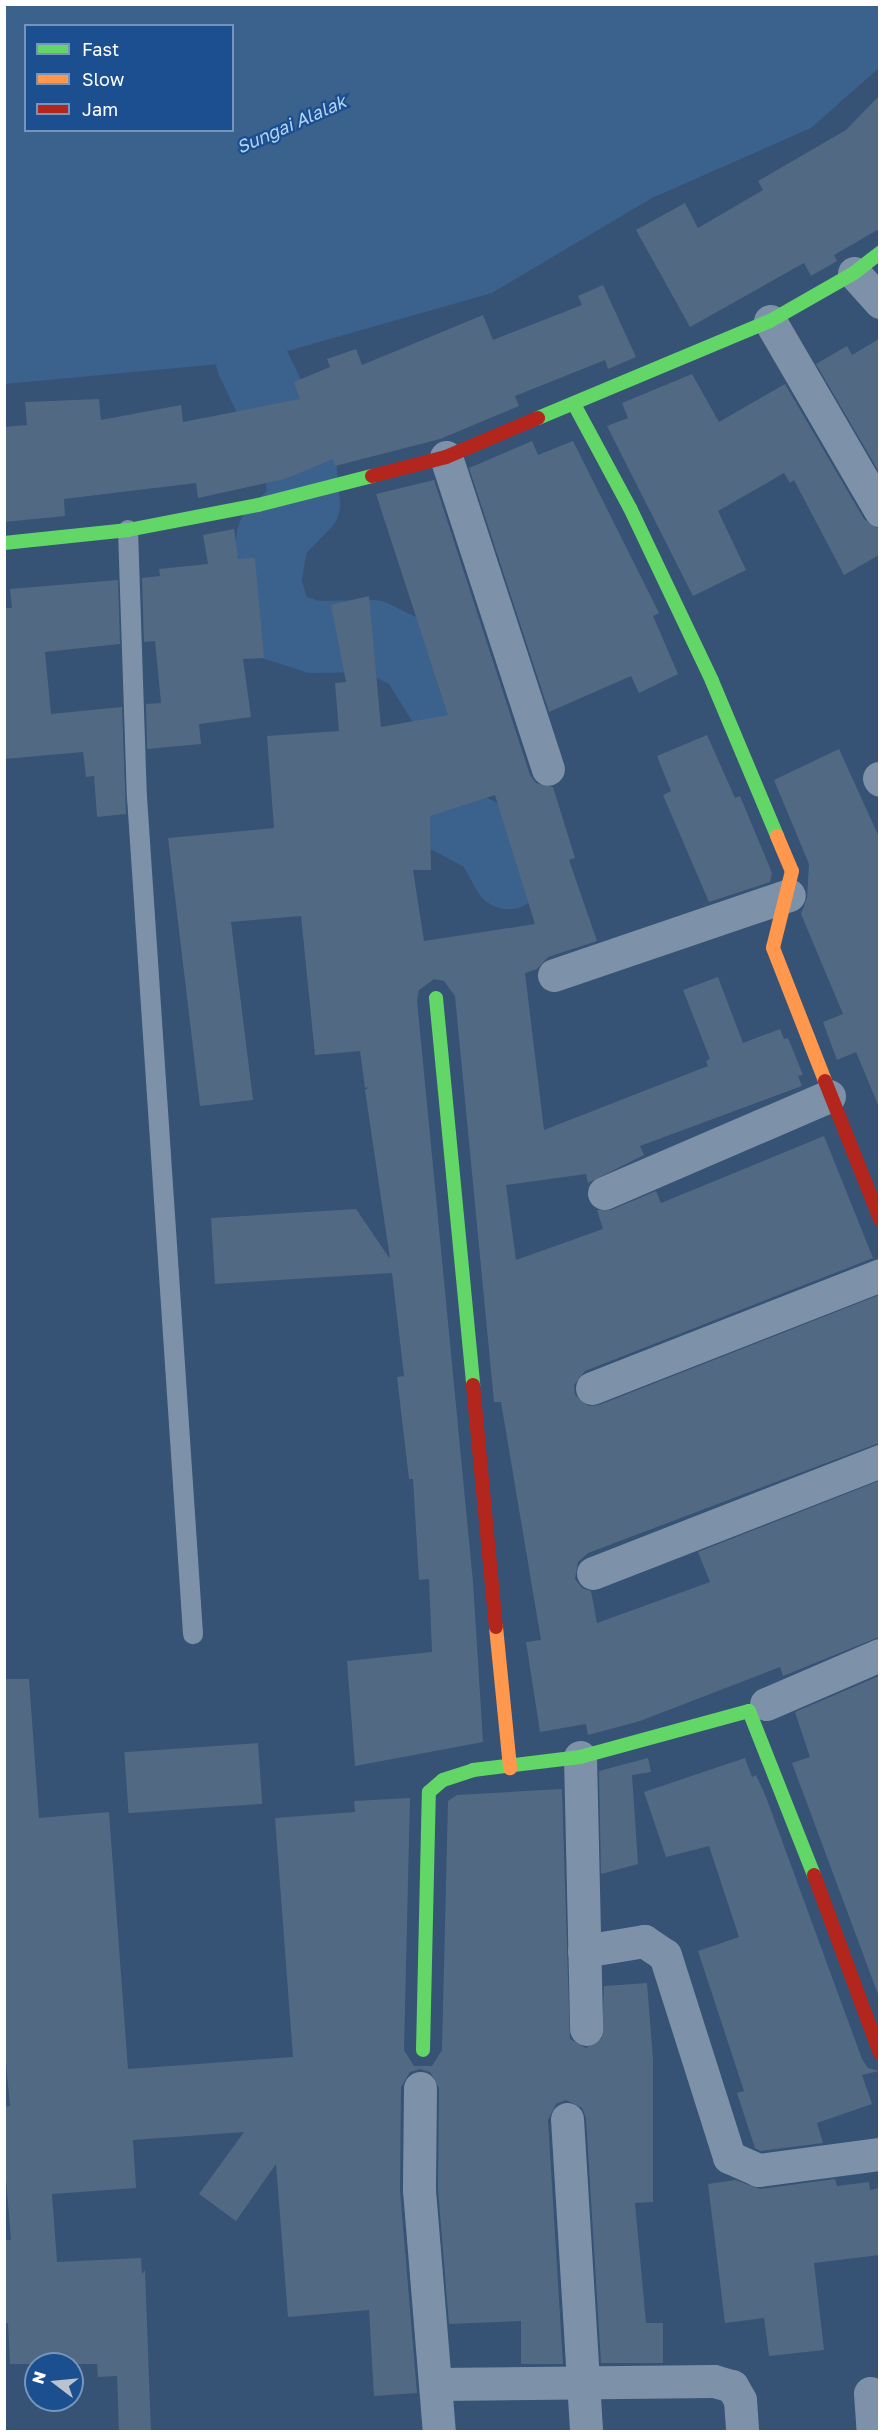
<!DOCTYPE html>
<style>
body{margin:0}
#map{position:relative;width:884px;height:2436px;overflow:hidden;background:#365274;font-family:"Golos Text",sans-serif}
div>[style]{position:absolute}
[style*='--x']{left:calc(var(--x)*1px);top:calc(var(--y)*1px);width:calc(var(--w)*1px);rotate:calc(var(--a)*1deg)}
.water>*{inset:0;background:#3b618d}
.river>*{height:72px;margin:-36px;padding:0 36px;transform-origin:36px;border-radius:36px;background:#3b618d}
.building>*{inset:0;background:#526984;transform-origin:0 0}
.lane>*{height:20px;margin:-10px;padding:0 10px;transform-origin:10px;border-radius:10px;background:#7d92a8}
.street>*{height:33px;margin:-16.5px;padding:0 16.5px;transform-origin:16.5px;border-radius:16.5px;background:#7d92a8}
.fast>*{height:14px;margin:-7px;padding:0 7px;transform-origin:7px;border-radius:7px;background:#63d668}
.slow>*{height:14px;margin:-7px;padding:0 7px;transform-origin:7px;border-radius:7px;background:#ff974d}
.jam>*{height:14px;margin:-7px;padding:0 7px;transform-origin:7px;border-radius:7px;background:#b3261e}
span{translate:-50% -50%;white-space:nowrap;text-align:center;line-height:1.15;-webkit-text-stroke:4.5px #1b4f8f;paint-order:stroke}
.water-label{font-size:18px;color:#b5d3f5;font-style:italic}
.frame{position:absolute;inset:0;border:6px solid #fff;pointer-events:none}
.legend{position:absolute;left:24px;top:24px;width:210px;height:108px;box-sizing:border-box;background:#1b4f8f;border:2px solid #7695bc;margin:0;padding:8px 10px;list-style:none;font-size:18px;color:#fff}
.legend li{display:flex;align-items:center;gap:12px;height:30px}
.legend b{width:30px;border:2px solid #7695bc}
.north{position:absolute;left:24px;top:2352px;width:60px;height:60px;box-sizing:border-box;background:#1b4f8f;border:2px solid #7695bc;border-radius:50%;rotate:286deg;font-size:16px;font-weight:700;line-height:24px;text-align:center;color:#fff}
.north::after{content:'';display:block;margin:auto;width:21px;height:27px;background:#b9c2ce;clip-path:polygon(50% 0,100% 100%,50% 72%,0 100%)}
</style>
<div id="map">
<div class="water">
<i style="clip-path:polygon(evenodd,5px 4px,879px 5px,879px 68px,811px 128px,652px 198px,492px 293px,252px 361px,5px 384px,5px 4px,26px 26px,232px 26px,232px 130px,26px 130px,26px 26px)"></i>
</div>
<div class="river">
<i style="--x:233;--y:263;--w:100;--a:79"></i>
<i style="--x:252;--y:361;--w:111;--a:64.4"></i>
<i style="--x:300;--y:461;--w:43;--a:84.7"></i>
<i style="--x:304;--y:504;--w:45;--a:134.1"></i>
<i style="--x:273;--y:536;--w:47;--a:99.9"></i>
<i style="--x:265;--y:582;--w:45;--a:74.4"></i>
<i style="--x:277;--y:625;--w:39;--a:18"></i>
<i style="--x:314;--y:637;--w:59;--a:-1"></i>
<i style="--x:373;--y:636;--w:46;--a:26"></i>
<i style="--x:414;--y:656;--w:74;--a:58.2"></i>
<i style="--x:453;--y:719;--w:52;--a:84.5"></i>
<i style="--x:458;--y:771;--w:29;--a:121"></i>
<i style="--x:443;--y:796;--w:20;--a:84"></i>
<i style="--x:445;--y:816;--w:51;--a:28.1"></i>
<i style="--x:490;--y:840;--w:38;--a:61"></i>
</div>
<div class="building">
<i style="clip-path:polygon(879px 96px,879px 229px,834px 255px,837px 261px,811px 276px,804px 263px,690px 327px,636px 230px,685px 203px,698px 228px,763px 190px,758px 181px,846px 130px)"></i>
<i style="clip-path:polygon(603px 285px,636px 357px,608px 369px,605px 360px,515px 396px,519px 406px,440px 439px,335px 466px,333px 459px,285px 479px,198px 498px,196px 483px,64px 499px,65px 516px,4px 522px,4px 427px,27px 425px,25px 402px,99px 399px,101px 420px,181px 405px,183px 422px,300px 399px,294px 382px,330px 367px,327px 359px,356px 349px,362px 365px,483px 315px,493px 340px,582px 305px,578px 296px)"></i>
<i style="clip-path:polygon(879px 339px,879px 472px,816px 364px,847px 346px,852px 355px)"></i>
<i style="clip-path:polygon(692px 374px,719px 422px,785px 384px,864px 519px,879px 529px,879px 555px,844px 575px,794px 480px,790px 483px,784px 473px,718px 511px,746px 570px,693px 596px,607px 426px,628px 418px,622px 403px)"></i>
<i style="clip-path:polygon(532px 441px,538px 455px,573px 441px,659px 613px,653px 616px,678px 674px,639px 693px,631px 676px,549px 712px,469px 468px)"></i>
<i style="clip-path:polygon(evenodd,434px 480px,530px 775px,536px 783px,553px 787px,575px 858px,569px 860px,597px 941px,548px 957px,537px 969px,525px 973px,544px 1130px,708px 1066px,706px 1061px,710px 1059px,683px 990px,718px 977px,743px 1043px,780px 1029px,784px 1039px,788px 1038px,803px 1075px,798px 1076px,802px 1086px,640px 1146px,644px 1155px,588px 1183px,586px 1174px,506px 1185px,516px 1260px,603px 1229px,597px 1210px,611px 1210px,656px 1191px,661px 1203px,824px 1136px,873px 1258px,585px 1371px,574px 1385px,575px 1395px,589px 1406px,599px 1405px,879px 1295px,879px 1443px,588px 1553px,578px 1562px,575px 1579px,582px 1588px,591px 1591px,597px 1623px,710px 1582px,698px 1552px,879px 1481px,879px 1637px,783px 1676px,780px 1667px,640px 1721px,588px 1735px,586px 1724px,540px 1732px,526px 1642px,541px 1640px,501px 1402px,494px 1402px,455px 996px,444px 981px,434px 979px,419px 990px,417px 1000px,473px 1582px,483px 1742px,355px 1766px,347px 1661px,432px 1652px,429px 1579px,419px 1580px,413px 1479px,409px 1479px,397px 1377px,404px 1376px,392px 1273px,215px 1284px,211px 1218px,356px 1209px,390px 1259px,365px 1090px,369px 1087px,365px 1088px,360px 1051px,315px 1055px,301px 916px,231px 922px,253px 1100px,200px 1106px,168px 838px,274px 828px,267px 736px,339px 731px,335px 683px,346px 682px,331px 605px,369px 596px,381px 727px,448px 715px,376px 494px,434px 480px,495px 795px,535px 924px,424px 941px,413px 870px,431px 870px,430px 816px,495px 795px)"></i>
<i style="clip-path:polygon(234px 529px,238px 559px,255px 558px,264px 658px,243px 659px,251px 717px,199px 724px,201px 744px,147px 749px,146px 704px,161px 703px,155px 641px,144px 642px,142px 578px,160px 576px,159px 569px,208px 564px,203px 535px)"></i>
<i style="clip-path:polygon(118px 580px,120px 644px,45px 652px,51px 714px,122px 707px,126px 814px,97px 817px,94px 776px,86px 777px,83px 752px,4px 759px,4px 608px,12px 608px,10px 589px)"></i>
<i style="clip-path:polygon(707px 735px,735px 798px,740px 796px,772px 873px,770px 882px,709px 902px,663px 795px,671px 791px,657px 756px)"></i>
<i style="clip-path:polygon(839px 749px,879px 837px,879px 1107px,856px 1052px,837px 1060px,823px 1022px,843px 1014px,801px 914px,807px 898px,809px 864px,774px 780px)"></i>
<i style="clip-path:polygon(879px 1676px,879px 1997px,792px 1763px,810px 1757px,795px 1712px)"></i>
<i style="clip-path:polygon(4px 1679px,29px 1679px,39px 1818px,109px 1812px,128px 2069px,293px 2057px,275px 1818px,355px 1812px,354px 1801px,410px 1798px,404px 2050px,414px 2066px,432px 2066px,442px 2050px,448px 1801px,457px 1795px,562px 1789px,570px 2039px,586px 2048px,602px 2038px,604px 1986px,647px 1983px,653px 2059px,653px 2202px,635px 2203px,646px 2323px,663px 2323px,663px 2363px,601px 2363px,586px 2118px,582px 2108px,566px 2100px,556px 2104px,548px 2120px,563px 2364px,521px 2364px,521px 2321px,449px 2324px,438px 2189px,439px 2088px,430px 2072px,420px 2069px,410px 2072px,401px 2087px,400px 2190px,417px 2393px,374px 2396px,369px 2310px,288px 2317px,276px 2164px,236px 2221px,199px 2194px,244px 2132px,133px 2140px,136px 2188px,52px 2194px,57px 2262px,141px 2258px,142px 2274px,145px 2270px,151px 2432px,119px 2432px,117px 2376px,98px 2377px,97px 2364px,10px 2364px,8px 2323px,4px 2324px,4px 2240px,11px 2240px,4px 2156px,4px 2107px,10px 2106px,4px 2043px)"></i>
<i style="left:258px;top:1743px;width:61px;height:134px;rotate:86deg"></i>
<i style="clip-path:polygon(648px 1758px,651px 1772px,632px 1775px,638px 1864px,601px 1874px,599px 1771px)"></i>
<i style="clip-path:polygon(745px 1758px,752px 1777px,756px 1775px,766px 1797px,862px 2059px,868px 2068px,879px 2071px,862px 2075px,872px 2104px,817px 2123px,823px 2143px,761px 2151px,755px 2148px,737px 2093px,744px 2091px,698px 1951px,739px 1937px,709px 1846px,666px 1857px,644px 1792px)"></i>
<i style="clip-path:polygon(835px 2179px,837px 2186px,869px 2182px,870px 2190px,879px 2188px,879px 2255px,814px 2263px,824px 2350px,769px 2356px,764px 2318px,725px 2323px,708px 2184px,735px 2180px,760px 2189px)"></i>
</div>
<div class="lane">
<i style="--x:128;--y:530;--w:267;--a:88.1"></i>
<i style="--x:137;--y:797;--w:839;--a:86.17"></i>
</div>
<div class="street">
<i style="--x:854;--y:273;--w:39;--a:48"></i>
<i style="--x:770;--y:321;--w:219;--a:59.8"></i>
<i style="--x:446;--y:457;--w:328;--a:71.9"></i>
<i style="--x:879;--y:778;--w:2;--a:63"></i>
<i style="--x:554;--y:975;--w:248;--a:-18.8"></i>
<i style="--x:604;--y:1193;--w:245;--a:-23.3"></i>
<i style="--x:592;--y:1388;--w:309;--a:-21.4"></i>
<i style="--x:593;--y:1573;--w:308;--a:-21.3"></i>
<i style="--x:766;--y:1704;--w:124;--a:-23.3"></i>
<i style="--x:580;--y:1757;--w:272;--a:88.7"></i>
<i style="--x:584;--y:1951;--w:61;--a:-9.5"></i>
<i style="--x:644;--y:1941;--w:25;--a:34"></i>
<i style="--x:665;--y:1955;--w:212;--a:72.4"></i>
<i style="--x:729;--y:2157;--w:32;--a:24"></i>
<i style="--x:758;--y:2170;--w:123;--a:-7.5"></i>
<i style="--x:420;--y:2088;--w:102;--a:90.6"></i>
<i style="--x:419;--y:2190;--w:243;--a:85.3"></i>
<i style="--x:567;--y:2119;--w:314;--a:86.5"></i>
<i style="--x:437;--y:2384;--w:277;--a:-0.6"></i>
<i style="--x:714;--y:2381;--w:19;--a:16"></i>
<i style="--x:732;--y:2386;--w:16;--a:60"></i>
<i style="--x:740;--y:2400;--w:32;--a:86"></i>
<i style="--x:870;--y:2393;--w:39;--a:86"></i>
</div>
<div class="fast">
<i style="--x:575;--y:406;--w:116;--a:61.7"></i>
<i style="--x:630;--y:508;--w:191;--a:64.6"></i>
<i style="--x:712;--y:681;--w:168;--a:67.2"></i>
<i style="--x:538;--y:418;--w:251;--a:-22.7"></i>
<i style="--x:770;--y:321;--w:97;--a:-29.7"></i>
<i style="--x:854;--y:273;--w:33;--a:-38"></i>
<i style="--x:4;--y:543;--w:125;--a:-6"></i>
<i style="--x:128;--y:530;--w:132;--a:-10.9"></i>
<i style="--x:258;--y:505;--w:118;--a:-14.3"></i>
<i style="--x:436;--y:998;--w:389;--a:84.5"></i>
<i style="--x:423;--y:2050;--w:258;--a:-88.7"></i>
<i style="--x:429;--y:1792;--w:18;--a:-41"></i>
<i style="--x:443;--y:1780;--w:32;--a:-18"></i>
<i style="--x:473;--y:1770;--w:108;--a:-6.9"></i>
<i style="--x:580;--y:1757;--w:175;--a:-15.2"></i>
<i style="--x:749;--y:1711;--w:176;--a:68.4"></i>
</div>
<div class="slow">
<i style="--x:777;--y:836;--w:38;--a:67"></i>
<i style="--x:792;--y:871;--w:79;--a:103.9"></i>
<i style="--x:773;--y:948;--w:143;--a:68.6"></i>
<i style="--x:496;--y:1627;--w:142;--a:84.3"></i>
</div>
<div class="jam">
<i style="--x:372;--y:476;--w:76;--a:-14.4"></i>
<i style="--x:446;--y:457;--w:100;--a:-23"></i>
<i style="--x:825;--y:1081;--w:149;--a:68.3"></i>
<i style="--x:473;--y:1385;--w:243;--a:84.6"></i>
<i style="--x:814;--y:1875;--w:190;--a:69.7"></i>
</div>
<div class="water-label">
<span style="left:291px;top:124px;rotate:-24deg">Sungai Alalak</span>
</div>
<div class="frame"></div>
<ul class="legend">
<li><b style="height:8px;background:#63d668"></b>Fast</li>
<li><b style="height:8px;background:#ff974d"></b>Slow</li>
<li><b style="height:8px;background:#b3261e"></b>Jam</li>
</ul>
<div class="north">N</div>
</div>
